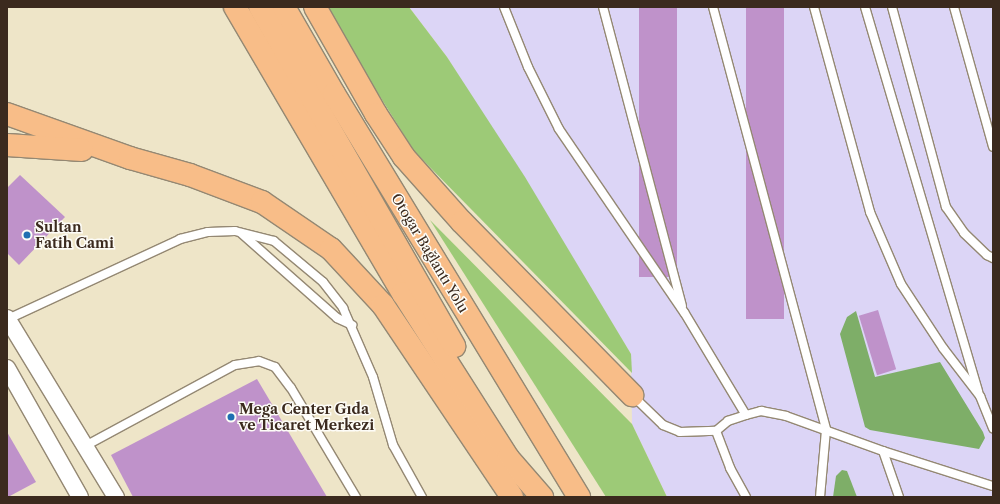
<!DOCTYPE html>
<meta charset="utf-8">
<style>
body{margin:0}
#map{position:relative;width:1000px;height:504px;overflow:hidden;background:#eee5c8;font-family:"Libre Caslon Text",serif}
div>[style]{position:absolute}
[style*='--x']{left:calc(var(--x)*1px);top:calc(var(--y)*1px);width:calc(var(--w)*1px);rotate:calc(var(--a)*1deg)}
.built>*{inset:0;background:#dcd5f6}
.green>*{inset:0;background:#9dca77}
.forest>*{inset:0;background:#7eae68}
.building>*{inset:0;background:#bf92ca;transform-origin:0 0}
.roads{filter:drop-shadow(1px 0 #948873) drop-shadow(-1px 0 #948873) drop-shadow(0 1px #948873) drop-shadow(0 -1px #948873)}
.service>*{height:8px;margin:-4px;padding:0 4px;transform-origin:4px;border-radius:4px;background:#fff}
.minor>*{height:16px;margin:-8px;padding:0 8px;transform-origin:8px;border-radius:8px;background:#fff}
.trunk>*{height:22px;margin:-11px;padding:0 11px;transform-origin:11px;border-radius:11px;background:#f8bd88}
.dots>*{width:11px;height:11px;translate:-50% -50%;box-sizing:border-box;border:2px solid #fdfcf7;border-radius:50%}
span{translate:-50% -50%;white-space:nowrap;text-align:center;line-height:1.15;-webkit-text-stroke:3px #fdfcf7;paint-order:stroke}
.poi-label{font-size:14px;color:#3b2a1e;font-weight:700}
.left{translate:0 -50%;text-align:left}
.street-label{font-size:14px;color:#3b2a1e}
.frame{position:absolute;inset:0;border:8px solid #3b2a1e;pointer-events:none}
</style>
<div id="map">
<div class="built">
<i style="clip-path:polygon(409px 7px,993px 7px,993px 497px,667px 497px,632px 424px,631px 354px,447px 57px)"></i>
</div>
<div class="green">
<i style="clip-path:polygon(324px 7px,409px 7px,447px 57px,525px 177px,631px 354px,632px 373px,414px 151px)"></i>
<i style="clip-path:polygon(430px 220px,632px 424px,667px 497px,606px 497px)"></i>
</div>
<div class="forest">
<i style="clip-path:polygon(856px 311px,875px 377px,940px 362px,983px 432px,985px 438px,979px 449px,870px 430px,865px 427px,840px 334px,847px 317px)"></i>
<i style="clip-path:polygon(842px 470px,847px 471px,857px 497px,833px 497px,836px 476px)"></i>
</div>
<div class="building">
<i style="left:639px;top:7px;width:38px;height:270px"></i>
<i style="left:746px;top:7px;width:38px;height:312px"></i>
<i style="clip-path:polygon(20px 175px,65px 217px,19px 265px,7px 253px,7px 188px)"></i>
<i style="left:878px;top:310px;width:62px;height:20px;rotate:73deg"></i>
<i style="clip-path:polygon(257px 379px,327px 497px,133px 497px,111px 455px)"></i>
<i style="clip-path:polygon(7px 432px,36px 482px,8px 497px,7px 497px)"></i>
</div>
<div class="roads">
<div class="service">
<i style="--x:504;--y:7;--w:65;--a:68.2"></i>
<i style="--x:528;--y:67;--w:69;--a:63.4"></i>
<i style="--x:559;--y:129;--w:222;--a:55.7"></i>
<i style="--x:684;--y:312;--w:120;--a:59"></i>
<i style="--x:746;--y:415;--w:16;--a:-15"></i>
<i style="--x:761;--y:411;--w:25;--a:11"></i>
<i style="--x:786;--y:416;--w:103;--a:19.8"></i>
<i style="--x:883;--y:451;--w:115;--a:17.7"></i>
<i style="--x:603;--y:7;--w:309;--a:75.2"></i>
<i style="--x:713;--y:7;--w:438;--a:75"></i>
<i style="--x:826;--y:430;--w:67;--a:95.1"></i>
<i style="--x:814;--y:7;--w:213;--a:74.7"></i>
<i style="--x:870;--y:212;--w:78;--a:66.7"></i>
<i style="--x:901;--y:284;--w:77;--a:56.7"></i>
<i style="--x:943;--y:348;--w:61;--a:52.4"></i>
<i style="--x:980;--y:396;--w:35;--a:68"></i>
<i style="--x:865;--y:7;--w:401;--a:73.6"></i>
<i style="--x:892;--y:7;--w:207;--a:74.9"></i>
<i style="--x:946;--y:207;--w:32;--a:55"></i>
<i style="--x:964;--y:233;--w:32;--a:44"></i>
<i style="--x:987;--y:255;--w:7;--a:27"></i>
<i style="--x:954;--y:7;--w:145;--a:74.4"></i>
<i style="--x:241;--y:233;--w:128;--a:41.5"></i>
<i style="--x:337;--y:318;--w:17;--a:25"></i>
<i style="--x:8;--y:319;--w:190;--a:-24.9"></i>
<i style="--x:180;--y:239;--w:29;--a:-14"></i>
<i style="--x:208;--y:232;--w:27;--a:-2"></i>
<i style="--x:235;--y:231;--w:40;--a:14.4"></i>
<i style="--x:274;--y:241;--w:64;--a:39.9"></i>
<i style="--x:323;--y:282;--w:33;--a:52"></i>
<i style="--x:343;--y:308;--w:75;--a:66.5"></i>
<i style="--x:373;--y:377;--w:71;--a:73.6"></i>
<i style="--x:393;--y:445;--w:60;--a:60.9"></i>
<i style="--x:632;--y:395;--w:43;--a:44.1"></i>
<i style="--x:663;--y:425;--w:18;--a:22"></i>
<i style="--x:680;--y:432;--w:36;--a:-2"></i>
<i style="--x:746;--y:415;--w:19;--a:162"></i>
<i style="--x:728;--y:421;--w:16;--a:140"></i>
<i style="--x:716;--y:431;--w:40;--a:69"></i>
<i style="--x:730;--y:468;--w:33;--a:61"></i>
<i style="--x:87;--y:445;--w:168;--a:-28.4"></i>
<i style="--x:235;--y:365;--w:24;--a:-9"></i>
<i style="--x:259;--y:361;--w:17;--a:21"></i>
<i style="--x:275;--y:367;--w:26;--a:53"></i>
<i style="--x:291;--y:388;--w:127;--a:59.2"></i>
<i style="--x:883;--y:451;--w:49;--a:70.8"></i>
</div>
<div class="minor">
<i style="--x:7;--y:318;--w:210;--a:58.7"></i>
<i style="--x:7;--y:368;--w:148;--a:60.5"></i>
</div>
<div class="trunk">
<i style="--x:235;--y:7;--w:332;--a:59.6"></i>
<i style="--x:403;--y:293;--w:196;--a:57.5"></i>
<i style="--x:508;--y:458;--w:52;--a:48.9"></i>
<i style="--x:260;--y:7;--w:391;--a:60.2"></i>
<i style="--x:284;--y:7;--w:100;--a:60.1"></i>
<i style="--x:334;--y:94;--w:472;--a:58.7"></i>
<i style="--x:315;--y:7;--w:123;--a:60.3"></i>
<i style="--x:376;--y:114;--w:51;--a:56.9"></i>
<i style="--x:404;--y:157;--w:87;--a:48.3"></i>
<i style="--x:462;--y:222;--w:243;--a:45.5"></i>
<i style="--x:7;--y:114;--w:131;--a:19.7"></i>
<i style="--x:130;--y:158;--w:62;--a:15.8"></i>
<i style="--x:190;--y:175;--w:77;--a:20.6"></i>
<i style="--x:262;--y:202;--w:83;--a:34.3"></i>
<i style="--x:331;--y:249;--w:76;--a:47.1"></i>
<i style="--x:383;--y:305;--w:231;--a:56.1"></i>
<i style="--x:7;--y:145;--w:75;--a:3.8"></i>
</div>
</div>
<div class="dots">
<i style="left:27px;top:235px;background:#1f6fb2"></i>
<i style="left:231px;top:417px;background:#1f6fb2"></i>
</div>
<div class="poi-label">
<span class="left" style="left:35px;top:235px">Sultan<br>Fatih Cami</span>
<span class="left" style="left:239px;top:417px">Mega Center Gıda<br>ve Ticaret Merkezi</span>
</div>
<div class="street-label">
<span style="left:430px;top:253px;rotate:59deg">Otogar Bağlantı Yolu</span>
</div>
<div class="frame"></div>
</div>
